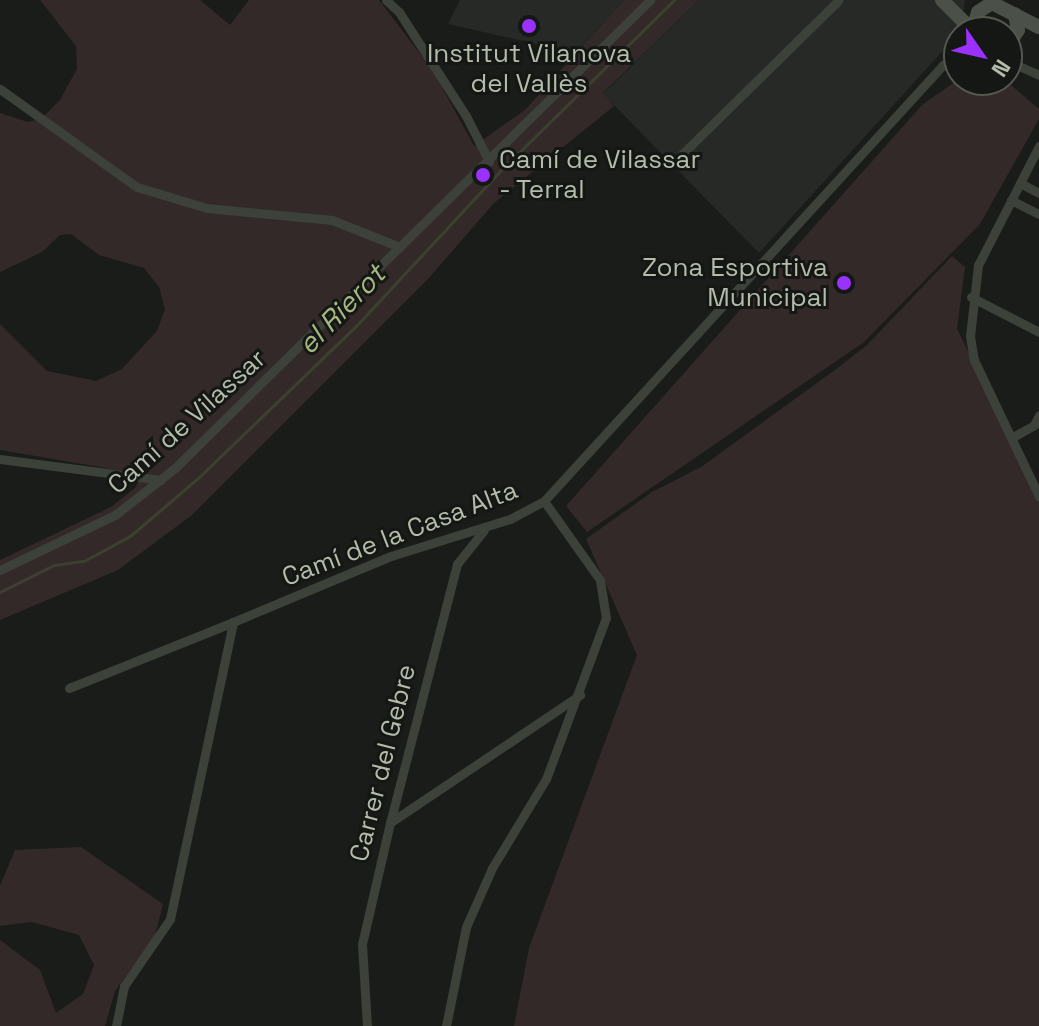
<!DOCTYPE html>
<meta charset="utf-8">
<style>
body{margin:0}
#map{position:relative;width:1039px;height:1026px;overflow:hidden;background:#1a1c19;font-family:"Space Grotesk",sans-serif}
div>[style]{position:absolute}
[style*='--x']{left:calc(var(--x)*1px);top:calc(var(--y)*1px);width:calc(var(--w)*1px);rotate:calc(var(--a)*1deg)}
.built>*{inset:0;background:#262925}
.green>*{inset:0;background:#342929}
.stream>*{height:3px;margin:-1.5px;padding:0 1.5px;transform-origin:1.5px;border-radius:1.5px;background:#3b412e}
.minor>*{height:9px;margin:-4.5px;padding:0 4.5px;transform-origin:4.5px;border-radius:4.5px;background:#3c413a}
.secondary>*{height:14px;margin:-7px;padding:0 7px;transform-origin:7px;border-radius:7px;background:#4b5148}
.dots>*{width:22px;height:22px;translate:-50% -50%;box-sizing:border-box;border:4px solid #151714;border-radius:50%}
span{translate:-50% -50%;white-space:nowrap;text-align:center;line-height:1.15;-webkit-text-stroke:6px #151714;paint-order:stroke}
.poi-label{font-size:26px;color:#b3bcab}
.left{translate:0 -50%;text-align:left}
.right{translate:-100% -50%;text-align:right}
.street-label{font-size:26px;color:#b3bcab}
.water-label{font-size:28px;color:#a6b881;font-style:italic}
.north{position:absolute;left:943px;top:16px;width:80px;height:80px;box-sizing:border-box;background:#151714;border:2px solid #545950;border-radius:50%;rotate:124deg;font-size:22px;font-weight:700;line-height:32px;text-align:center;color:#b3bcab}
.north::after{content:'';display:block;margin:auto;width:28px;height:36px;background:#9a31fc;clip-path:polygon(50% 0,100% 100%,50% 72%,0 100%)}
</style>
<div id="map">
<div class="built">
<i style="clip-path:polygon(460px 0,624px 0,576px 53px,448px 24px)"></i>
<i style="clip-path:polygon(699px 0,965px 0,960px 32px,759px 253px,603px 94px)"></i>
</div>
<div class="green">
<i style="clip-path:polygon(40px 0,200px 0,230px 25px,249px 0,379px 0,433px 71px,474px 146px,525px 110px,624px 0,699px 0,603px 93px,614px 106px,494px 203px,428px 279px,192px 515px,118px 570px,0 620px,0 560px,111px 507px,136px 487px,141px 474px,0 450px,0 324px,47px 371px,96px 381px,122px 369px,157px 331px,165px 309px,159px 287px,144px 268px,99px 255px,71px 234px,60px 235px,42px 252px,0 272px,0 113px,28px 122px,41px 119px,60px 100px,77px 69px,76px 46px)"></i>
<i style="clip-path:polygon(959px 79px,1005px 80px,1039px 109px,1039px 119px,980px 224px,864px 342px,587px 532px,566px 506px,922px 105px)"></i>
<i style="clip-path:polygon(952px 256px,965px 267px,957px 329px,1039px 495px,1039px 1026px,514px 1026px,529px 948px,637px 655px,586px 539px,652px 492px,701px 467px,835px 370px,867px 345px)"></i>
<i style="clip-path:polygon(81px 847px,163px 904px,155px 936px,115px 991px,105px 1026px,0 1026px,0 940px,40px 970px,56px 1013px,83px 994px,94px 965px,79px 935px,32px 922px,0 926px,0 886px,15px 850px)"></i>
</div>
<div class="stream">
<i style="--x:0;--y:592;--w:60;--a:-26.6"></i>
<i style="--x:54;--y:565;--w:30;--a:-8"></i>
<i style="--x:84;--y:561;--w:52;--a:-28.5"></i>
<i style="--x:130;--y:536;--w:89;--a:-40.5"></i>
<i style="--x:198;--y:478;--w:219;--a:-43.9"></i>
<i style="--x:356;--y:326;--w:213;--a:-47.1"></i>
<i style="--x:501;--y:170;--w:243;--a:-44.5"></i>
</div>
<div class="minor">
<i style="--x:386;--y:0;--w:18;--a:43"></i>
<i style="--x:399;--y:12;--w:124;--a:57.2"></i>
<i style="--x:466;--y:116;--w:51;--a:62.9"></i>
<i style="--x:1007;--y:54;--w:17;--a:45"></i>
<i style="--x:1019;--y:66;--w:22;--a:24"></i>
<i style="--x:0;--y:89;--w:168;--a:35.6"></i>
<i style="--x:137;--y:187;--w:73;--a:16.7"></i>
<i style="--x:207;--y:208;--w:126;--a:5.5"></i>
<i style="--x:332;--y:220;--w:73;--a:21.7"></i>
<i style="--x:1039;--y:146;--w:134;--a:117.1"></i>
<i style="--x:978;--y:265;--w:71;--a:96.4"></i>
<i style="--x:970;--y:336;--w:24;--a:81"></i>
<i style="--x:974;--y:360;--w:151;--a:64.5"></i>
<i style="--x:676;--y:160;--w:228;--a:-44.5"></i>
<i style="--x:1020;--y:183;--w:21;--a:28"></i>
<i style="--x:1011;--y:200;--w:31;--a:27"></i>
<i style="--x:971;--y:297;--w:76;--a:27.2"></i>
<i style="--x:1011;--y:438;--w:26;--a:-29"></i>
<i style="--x:1034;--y:425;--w:11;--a:-63"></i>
<i style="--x:0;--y:459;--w:162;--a:7.4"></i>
<i style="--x:0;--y:570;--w:127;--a:-25.6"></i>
<i style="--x:115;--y:515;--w:76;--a:-38.1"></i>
<i style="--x:175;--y:468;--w:667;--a:-44.57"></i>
<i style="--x:69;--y:688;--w:177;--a:-21.9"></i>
<i style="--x:391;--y:822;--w:228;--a:-33.9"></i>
<i style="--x:116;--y:1026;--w:41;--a:-78.7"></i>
<i style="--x:124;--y:986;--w:81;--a:-55.5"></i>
<i style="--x:170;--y:919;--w:304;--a:-78"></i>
<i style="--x:233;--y:622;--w:171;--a:-22.7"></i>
<i style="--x:391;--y:556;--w:125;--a:-17.3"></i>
<i style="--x:510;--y:519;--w:38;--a:-28"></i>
<i style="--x:544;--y:501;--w:591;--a:-47.54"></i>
<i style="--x:943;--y:65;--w:20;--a:-37"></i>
<i style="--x:367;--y:1026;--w:82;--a:-93.5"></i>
<i style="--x:362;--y:944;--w:124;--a:-77"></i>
<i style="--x:390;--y:823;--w:268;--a:-75.5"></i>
<i style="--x:457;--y:564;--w:43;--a:-51.5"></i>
<i style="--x:446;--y:1026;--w:101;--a:-78.6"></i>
<i style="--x:466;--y:927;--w:64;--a:-66.2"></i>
<i style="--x:492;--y:868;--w:104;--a:-58.8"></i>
<i style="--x:546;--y:779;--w:172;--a:-69.6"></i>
<i style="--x:606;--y:618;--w:38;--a:-99"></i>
<i style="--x:600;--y:580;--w:97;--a:-125.3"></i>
</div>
<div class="secondary">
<i style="--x:942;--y:0;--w:42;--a:45"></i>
<i style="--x:972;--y:32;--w:21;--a:-73"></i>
<i style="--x:978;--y:12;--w:17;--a:-33"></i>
<i style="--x:992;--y:3;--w:53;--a:27.1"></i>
<i style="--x:1007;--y:47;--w:20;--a:-57"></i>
<i style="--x:1018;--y:30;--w:16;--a:-101"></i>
</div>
<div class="dots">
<i style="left:529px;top:26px;background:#9a31fc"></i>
<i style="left:483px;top:175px;background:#9a31fc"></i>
<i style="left:844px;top:283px;background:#9a31fc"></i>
</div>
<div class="poi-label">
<span style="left:529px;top:69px">Institut Vilanova<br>del Vallès</span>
<span class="left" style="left:499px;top:175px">Camí de Vilassar<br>- Terral</span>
<span class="right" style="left:828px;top:283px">Zona Esportiva<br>Municipal</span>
</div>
<div class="street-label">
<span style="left:187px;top:422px;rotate:-42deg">Camí de Vilassar</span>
<span style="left:400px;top:534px;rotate:-21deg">Camí de la Casa Alta</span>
<span style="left:383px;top:763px;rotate:-76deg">Carrer del Gebre</span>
</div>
<div class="water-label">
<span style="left:341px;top:309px;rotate:-46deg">el Rierot</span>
</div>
<div class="north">N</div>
</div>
